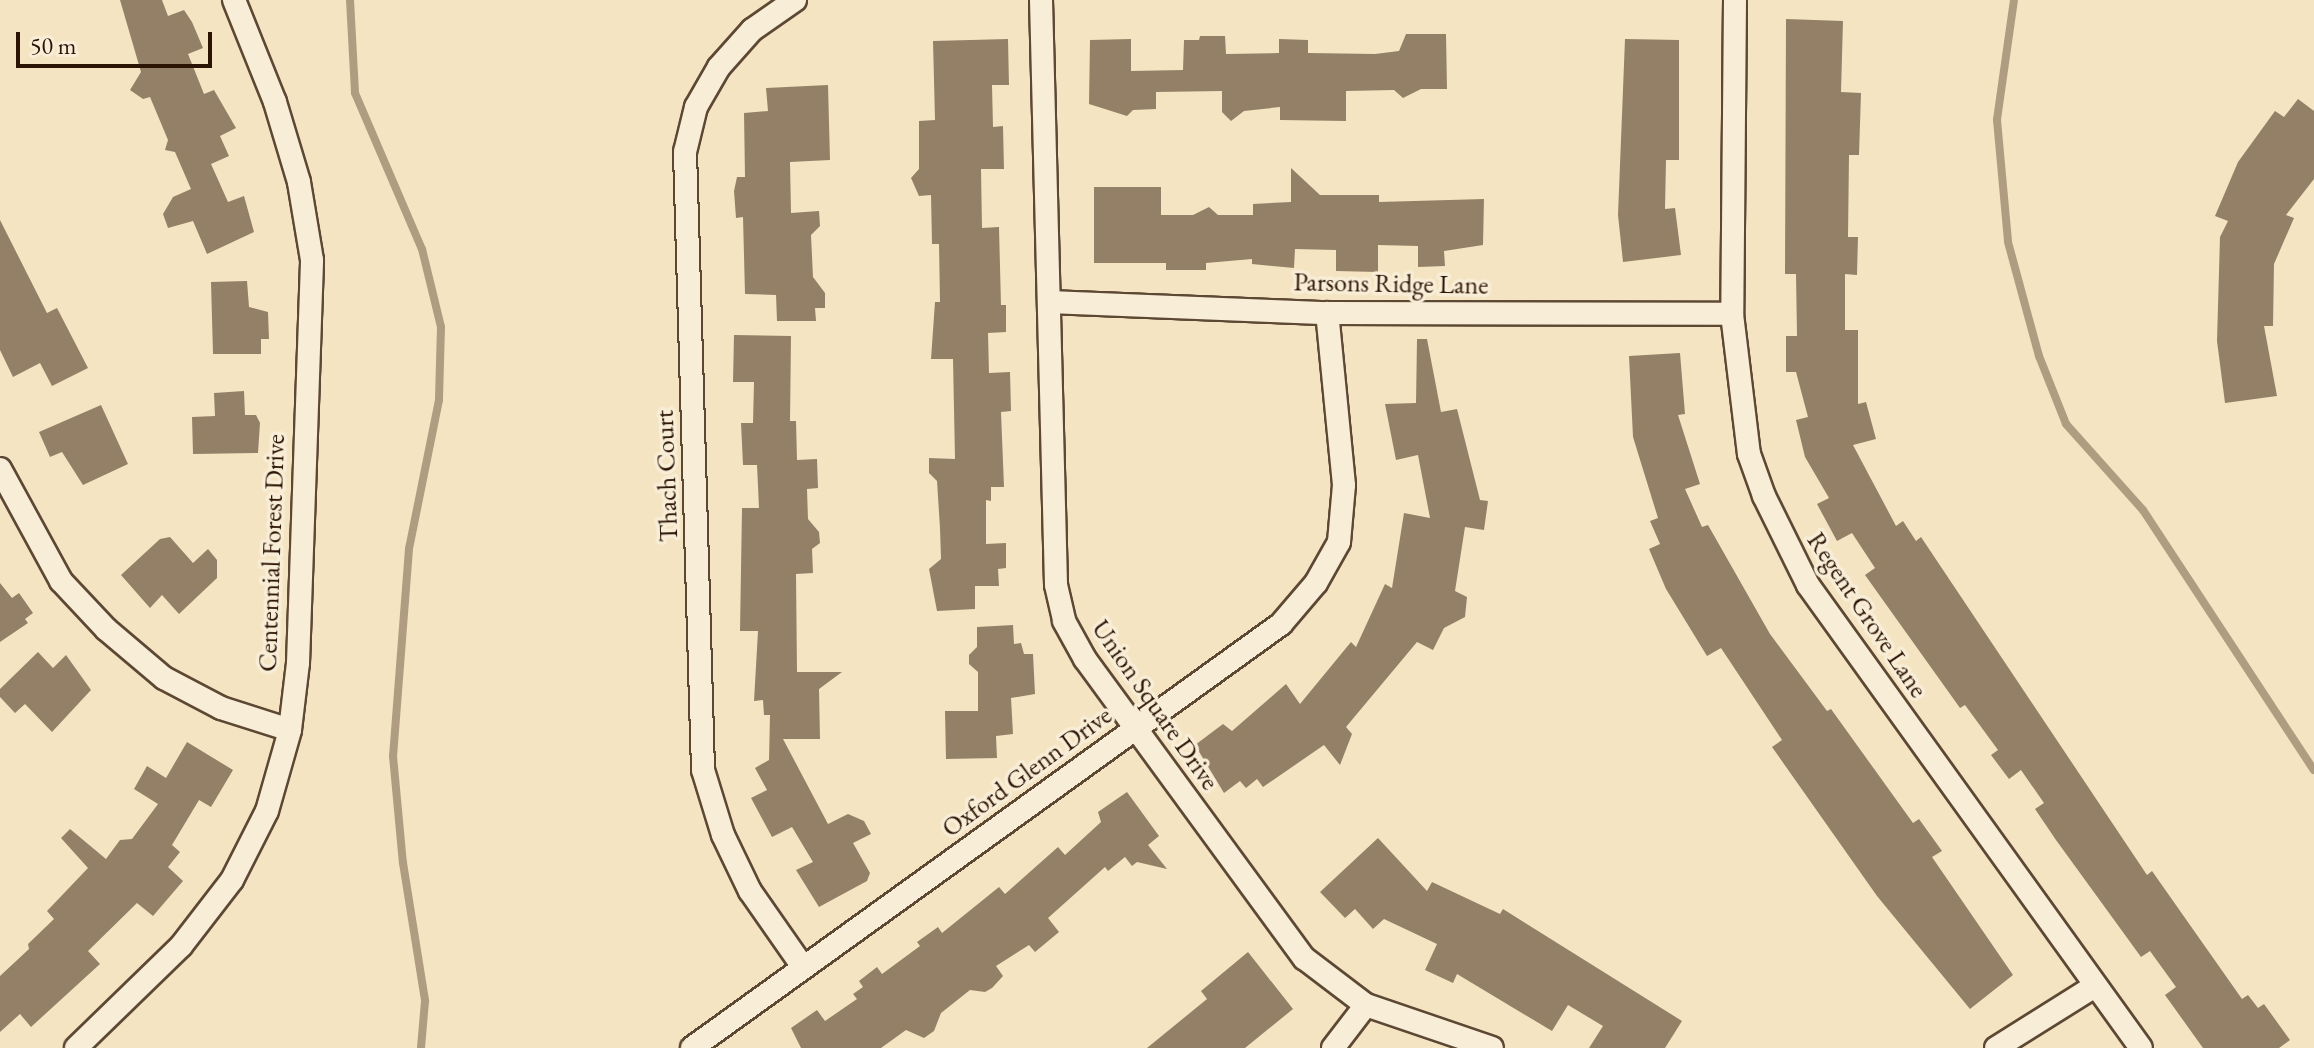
<!DOCTYPE html>
<style>
body{margin:0}
#map{position:relative;width:2314px;height:1048px;overflow:hidden;background:#f4e4c2;font-family:"EB Garamond",serif}
div>[style]{position:absolute}
[style*='--x']{left:calc(var(--x)*1px);top:calc(var(--y)*1px);width:calc(var(--w)*1px);rotate:calc(var(--a)*1deg)}
.stream>*{height:8px;margin:-4px;padding:0 4px;transform-origin:4px;border-radius:4px;background:#b09d81}
.building>*{inset:0;background:#948067}
.roads{filter:drop-shadow(2px 0 #5d4834) drop-shadow(-2px 0 #5d4834) drop-shadow(0 2px #5d4834) drop-shadow(0 -2px #5d4834)}
.street>*{height:22px;margin:-11px;padding:0 11px;transform-origin:11px;border-radius:11px;background:#f8edd7}
span{translate:-50% -50%;white-space:nowrap;text-align:center;line-height:1.15;-webkit-text-stroke:7px #f8edd7;paint-order:stroke}
.street-label{font-size:26px;color:#2b1404}
.scale{position:absolute;left:16px;top:32px;width:196px;height:36px;box-sizing:border-box;border:4px solid #2b1404;border-top:0;padding-left:10px;font-size:24px;line-height:28px;white-space:nowrap;color:#2b1404;-webkit-text-stroke:6px #f8edd7;paint-order:stroke}
</style>
<div id="map">
<div class="stream">
<i style="--x:350;--y:0;--w:93;--a:86.9"></i>
<i style="--x:355;--y:93;--w:170;--a:66.8"></i>
<i style="--x:422;--y:249;--w:80;--a:76.3"></i>
<i style="--x:441;--y:327;--w:73;--a:91.6"></i>
<i style="--x:439;--y:400;--w:152;--a:101.4"></i>
<i style="--x:409;--y:549;--w:208;--a:94.4"></i>
<i style="--x:393;--y:756;--w:107;--a:84.7"></i>
<i style="--x:403;--y:863;--w:140;--a:80.9"></i>
<i style="--x:425;--y:1001;--w:47;--a:94.9"></i>
<i style="--x:2014;--y:0;--w:121;--a:98.1"></i>
<i style="--x:1997;--y:120;--w:122;--a:84.8"></i>
<i style="--x:2008;--y:242;--w:118;--a:74.8"></i>
<i style="--x:2039;--y:356;--w:73;--a:68.3"></i>
<i style="--x:2066;--y:424;--w:115;--a:48.2"></i>
<i style="--x:2143;--y:510;--w:311;--a:56.7"></i>
</div>
<div class="building">
<i style="clip-path:polygon(120px 0,162px 0,168px 16px,184px 10px,192px 22px,203px 48px,188px 54px,204px 94px,214px 90px,236px 128px,220px 136px,229px 156px,211px 164px,228px 202px,244px 196px,254px 232px,207px 254px,193px 221px,168px 228px,163px 214px,173px 197px,191px 189px,175px 152px,165px 150px,168px 140px,150px 97px,143px 99px,130px 90px,141px 72px)"></i>
<i style="clip-path:polygon(1786px 19px,1843px 21px,1841px 92px,1861px 93px,1859px 155px,1849px 155px,1848px 237px,1858px 237px,1857px 275px,1845px 274px,1845px 330px,1858px 330px,1858px 404px,1866px 402px,1876px 439px,1853px 445px,1896px 526px,1903px 521px,1916px 541px,1921px 537px,2147px 875px,2152px 871px,2242px 999px,2248px 995px,2258px 1008px,2264px 1004px,2290px 1040px,2279px 1048px,2203px 1048px,2165px 995px,2176px 987px,2150px 951px,2141px 957px,2056px 840px,2035px 809px,2044px 803px,2021px 770px,2009px 779px,1991px 755px,1998px 750px,1965px 705px,1960px 708px,1865px 575px,1875px 568px,1852px 533px,1837px 541px,1817px 504px,1829px 498px,1805px 457px,1796px 420px,1808px 417px,1796px 372px,1786px 372px,1786px 336px,1797px 336px,1796px 274px,1785px 274px)"></i>
<i style="clip-path:polygon(1406px 34px,1446px 34px,1447px 89px,1421px 89px,1403px 98px,1394px 90px,1346px 91px,1346px 121px,1280px 120px,1280px 107px,1244px 111px,1231px 121px,1222px 112px,1222px 91px,1156px 92px,1156px 109px,1133px 110px,1127px 116px,1089px 104px,1090px 40px,1131px 39px,1131px 71px,1183px 70px,1184px 40px,1199px 40px,1200px 36px,1225px 36px,1226px 54px,1279px 53px,1279px 39px,1308px 40px,1308px 53px,1375px 54px,1399px 51px)"></i>
<i style="clip-path:polygon(1008px 39px,1009px 85px,992px 85px,993px 127px,1003px 126px,1004px 169px,981px 169px,982px 228px,999px 227px,1001px 305px,1006px 305px,1006px 332px,988px 333px,989px 373px,1010px 372px,1011px 411px,1001px 412px,1004px 487px,991px 487px,991px 501px,986px 500px,986px 544px,1006px 543px,1006px 568px,998px 569px,999px 586px,975px 586px,975px 609px,937px 611px,929px 569px,941px 559px,940px 528px,937px 481px,929px 473px,929px 458px,955px 459px,953px 359px,931px 359px,935px 302px,940px 302px,939px 244px,932px 244px,931px 195px,919px 196px,911px 178px,919px 169px,919px 121px,935px 120px,933px 41px)"></i>
<i style="clip-path:polygon(1625px 39px,1679px 40px,1679px 160px,1666px 160px,1665px 209px,1675px 208px,1681px 255px,1623px 262px,1618px 215px)"></i>
<i style="clip-path:polygon(828px 85px,830px 160px,790px 162px,791px 213px,819px 211px,820px 226px,811px 235px,813px 277px,825px 293px,825px 308px,815px 308px,816px 321px,777px 321px,776px 295px,745px 294px,743px 217px,736px 218px,734px 191px,737px 177px,745px 177px,744px 113px,768px 111px,766px 88px)"></i>
<i style="clip-path:polygon(2298px 99px,2314px 111px,2314px 179px,2286px 215px,2294px 218px,2274px 264px,2273px 326px,2264px 326px,2277px 396px,2225px 403px,2217px 341px,2220px 237px,2228px 221px,2215px 216px,2238px 162px,2275px 111px,2284px 117px)"></i>
<i style="clip-path:polygon(1291px 168px,1320px 195px,1379px 195px,1379px 202px,1484px 199px,1483px 245px,1444px 251px,1445px 266px,1418px 267px,1418px 246px,1378px 245px,1378px 272px,1336px 271px,1336px 250px,1295px 249px,1294px 268px,1252px 264px,1252px 259px,1206px 263px,1206px 270px,1166px 270px,1166px 263px,1094px 263px,1094px 187px,1161px 187px,1161px 215px,1193px 215px,1209px 207px,1218px 215px,1253px 215px,1253px 204px,1291px 202px)"></i>
<i style="clip-path:polygon(0 220px,47px 313px,57px 308px,88px 368px,52px 386px,40px 363px,13px 377px,0 350px)"></i>
<i style="clip-path:polygon(247px 281px,249px 307px,268px 312px,269px 339px,261px 339px,261px 354px,213px 354px,211px 282px)"></i>
<i style="clip-path:polygon(734px 335px,791px 336px,790px 421px,796px 421px,797px 460px,817px 459px,818px 488px,807px 489px,808px 519px,819px 532px,820px 543px,812px 549px,813px 573px,796px 574px,797px 672px,842px 672px,819px 689px,820px 739px,783px 739px,828px 824px,848px 814px,864px 821px,871px 834px,853px 843px,870px 873px,867px 881px,819px 907px,796px 870px,813px 862px,792px 827px,772px 837px,751px 798px,767px 790px,755px 768px,769px 760px,770px 715px,764px 715px,763px 700px,754px 701px,758px 631px,740px 631px,742px 508px,759px 508px,757px 465px,743px 465px,741px 423px,753px 423px,754px 382px,733px 382px)"></i>
<i style="clip-path:polygon(1417px 339px,1427px 339px,1441px 412px,1457px 409px,1480px 500px,1488px 501px,1484px 530px,1465px 527px,1455px 591px,1467px 597px,1465px 617px,1444px 628px,1433px 650px,1417px 642px,1346px 727px,1352px 734px,1340px 765px,1324px 745px,1263px 787px,1257px 779px,1246px 788px,1240px 781px,1224px 793px,1195px 745px,1223px 724px,1232px 731px,1286px 684px,1300px 704px,1351px 642px,1356px 647px,1385px 584px,1392px 588px,1404px 513px,1430px 518px,1418px 455px,1396px 460px,1385px 404px,1416px 403px)"></i>
<i style="clip-path:polygon(1680px 353px,1685px 414px,1678px 415px,1700px 484px,1685px 489px,1702px 527px,1708px 525px,1770px 634px,1827px 711px,1831px 709px,1913px 823px,1919px 819px,1942px 851px,1932px 857px,2013px 975px,1970px 1009px,1877px 896px,1772px 747px,1782px 740px,1721px 648px,1707px 656px,1666px 589px,1649px 549px,1660px 544px,1650px 521px,1658px 518px,1633px 437px,1629px 356px)"></i>
<i style="clip-path:polygon(244px 391px,245px 415px,256px 415px,260px 423px,258px 453px,193px 454px,192px 417px,215px 416px,214px 393px)"></i>
<i style="clip-path:polygon(101px 405px,128px 464px,83px 485px,62px 452px,50px 457px,39px 432px)"></i>
<i style="clip-path:polygon(170px 537px,193px 563px,208px 549px,217px 560px,217px 578px,179px 614px,162px 595px,150px 608px,121px 575px,160px 539px)"></i>
<i style="clip-path:polygon(0 583px,12px 598px,19px 593px,33px 613px,25px 619px,28px 623px,0 642px)"></i>
<i style="clip-path:polygon(1013px 625px,1014px 644px,1021px 643px,1024px 654px,1033px 654px,1035px 694px,1011px 698px,1013px 734px,996px 736px,997px 758px,946px 759px,945px 711px,978px 711px,978px 672px,969px 664px,969px 655px,977px 647px,977px 627px)"></i>
<i style="clip-path:polygon(38px 652px,53px 668px,66px 655px,91px 690px,52px 732px,25px 704px,15px 713px,0 697px,0 689px)"></i>
<i style="clip-path:polygon(187px 742px,233px 770px,211px 807px,199px 800px,172px 845px,180px 852px,168px 867px,183px 881px,153px 916px,137px 903px,88px 951px,100px 964px,31px 1027px,20px 1014px,0 1032px,0 976px,29px 949px,28px 944px,54px 919px,47px 911px,88px 868px,61px 838px,70px 829px,106px 859px,120px 840px,132px 839px,158px 804px,134px 789px,147px 766px,166px 778px)"></i>
<i style="clip-path:polygon(1127px 792px,1159px 836px,1148px 845px,1167px 869px,1137px 862px,1132px 866px,1125px 857px,1108px 871px,1105px 867px,1048px 918px,1059px 932px,1035px 952px,1029px 945px,996px 966px,1003px 976px,992px 988px,985px 992px,970px 990px,941px 1013px,934px 1031px,924px 1038px,906px 1030px,881px 1048px,801px 1048px,791px 1028px,817px 1010px,825px 1021px,857px 999px,853px 994px,863px 987px,859px 981px,877px 967px,882px 974px,920px 946px,917px 942px,938px 927px,942px 933px,999px 887px,1005px 894px,1058px 847px,1065px 855px,1101px 822px,1098px 812px)"></i>
<i style="clip-path:polygon(1378px 838px,1427px 891px,1432px 882px,1500px 914px,1503px 909px,1682px 1021px,1665px 1048px,1589px 1048px,1603px 1026px,1568px 1005px,1552px 1031px,1457px 974px,1453px 983px,1425px 970px,1437px 944px,1384px 919px,1373px 929px,1355px 909px,1345px 918px,1320px 892px)"></i>
<i style="clip-path:polygon(1248px 952px,1293px 1009px,1245px 1048px,1147px 1048px,1207px 999px,1201px 991px)"></i>
</div>
<div class="roads">
<div class="street">
<i style="--x:795;--y:0;--w:52;--a:145.1"></i>
<i style="--x:752;--y:30;--w:50;--a:131.7"></i>
<i style="--x:719;--y:67;--w:46;--a:119.9"></i>
<i style="--x:696;--y:107;--w:46;--a:103.7"></i>
<i style="--x:685;--y:152;--w:618;--a:88.33"></i>
<i style="--x:703;--y:770;--w:68;--a:72.9"></i>
<i style="--x:723;--y:835;--w:62;--a:64.3"></i>
<i style="--x:750;--y:891;--w:93;--a:55.1"></i>
<i style="--x:1041;--y:0;--w:585;--a:88.53"></i>
<i style="--x:1056;--y:585;--w:37;--a:77"></i>
<i style="--x:1064;--y:621;--w:43;--a:61.1"></i>
<i style="--x:1085;--y:659;--w:371;--a:53.8"></i>
<i style="--x:1304;--y:958;--w:78;--a:37.2"></i>
<i style="--x:1366;--y:1005;--w:133;--a:18.8"></i>
<i style="--x:1735;--y:0;--w:314;--a:90.5"></i>
<i style="--x:1732;--y:314;--w:141;--a:83.1"></i>
<i style="--x:1749;--y:454;--w:45;--a:70.3"></i>
<i style="--x:1764;--y:496;--w:99;--a:63.7"></i>
<i style="--x:1808;--y:585;--w:570;--a:54.28"></i>
<i style="--x:1049;--y:302;--w:278;--a:2.3"></i>
<i style="--x:1327;--y:313;--w:405;--a:0.1"></i>
<i style="--x:0;--y:469;--w:128;--a:61.4"></i>
<i style="--x:61;--y:581;--w:66;--a:46.8"></i>
<i style="--x:106;--y:629;--w:76;--a:40.2"></i>
<i style="--x:164;--y:678;--w:64;--a:27.8"></i>
<i style="--x:221;--y:708;--w:72;--a:17.7"></i>
<i style="--x:76;--y:1048;--w:146;--a:-44.2"></i>
<i style="--x:181;--y:946;--w:83;--a:-52.3"></i>
<i style="--x:232;--y:880;--w:77;--a:-63.1"></i>
<i style="--x:267;--y:811;--w:84;--a:-74.1"></i>
<i style="--x:290;--y:730;--w:67;--a:-83.2"></i>
<i style="--x:298;--y:663;--w:403;--a:-88"></i>
<i style="--x:312;--y:260;--w:79;--a:-99.5"></i>
<i style="--x:299;--y:182;--w:84;--a:-106.7"></i>
<i style="--x:275;--y:102;--w:110;--a:-111.9"></i>
<i style="--x:692;--y:1048;--w:726;--a:-35.75"></i>
<i style="--x:1281;--y:624;--w:54;--a:-49.5"></i>
<i style="--x:1316;--y:583;--w:47;--a:-60.7"></i>
<i style="--x:1339;--y:542;--w:57;--a:-85"></i>
<i style="--x:1344;--y:485;--w:173;--a:-95.6"></i>
<i style="--x:1333;--y:1048;--w:54;--a:-52.5"></i>
<i style="--x:1996;--y:1048;--w:117;--a:-32.1"></i>
</div>
</div>
<div class="street-label">
<span style="left:1391px;top:284px;rotate:1deg">Parsons Ridge Lane</span>
<span style="left:667px;top:476px;rotate:-92deg">Thach Court</span>
<span style="left:272px;top:553px;rotate:-88deg">Centennial Forest Drive</span>
<span style="left:1867px;top:615px;rotate:56deg">Regent Grove Lane</span>
<span style="left:1155px;top:705px;rotate:55deg">Union Square Drive</span>
<span style="left:1027px;top:772px;rotate:-36deg">Oxford Glenn Drive</span>
</div>
<div class="scale">50 m</div>
</div>
